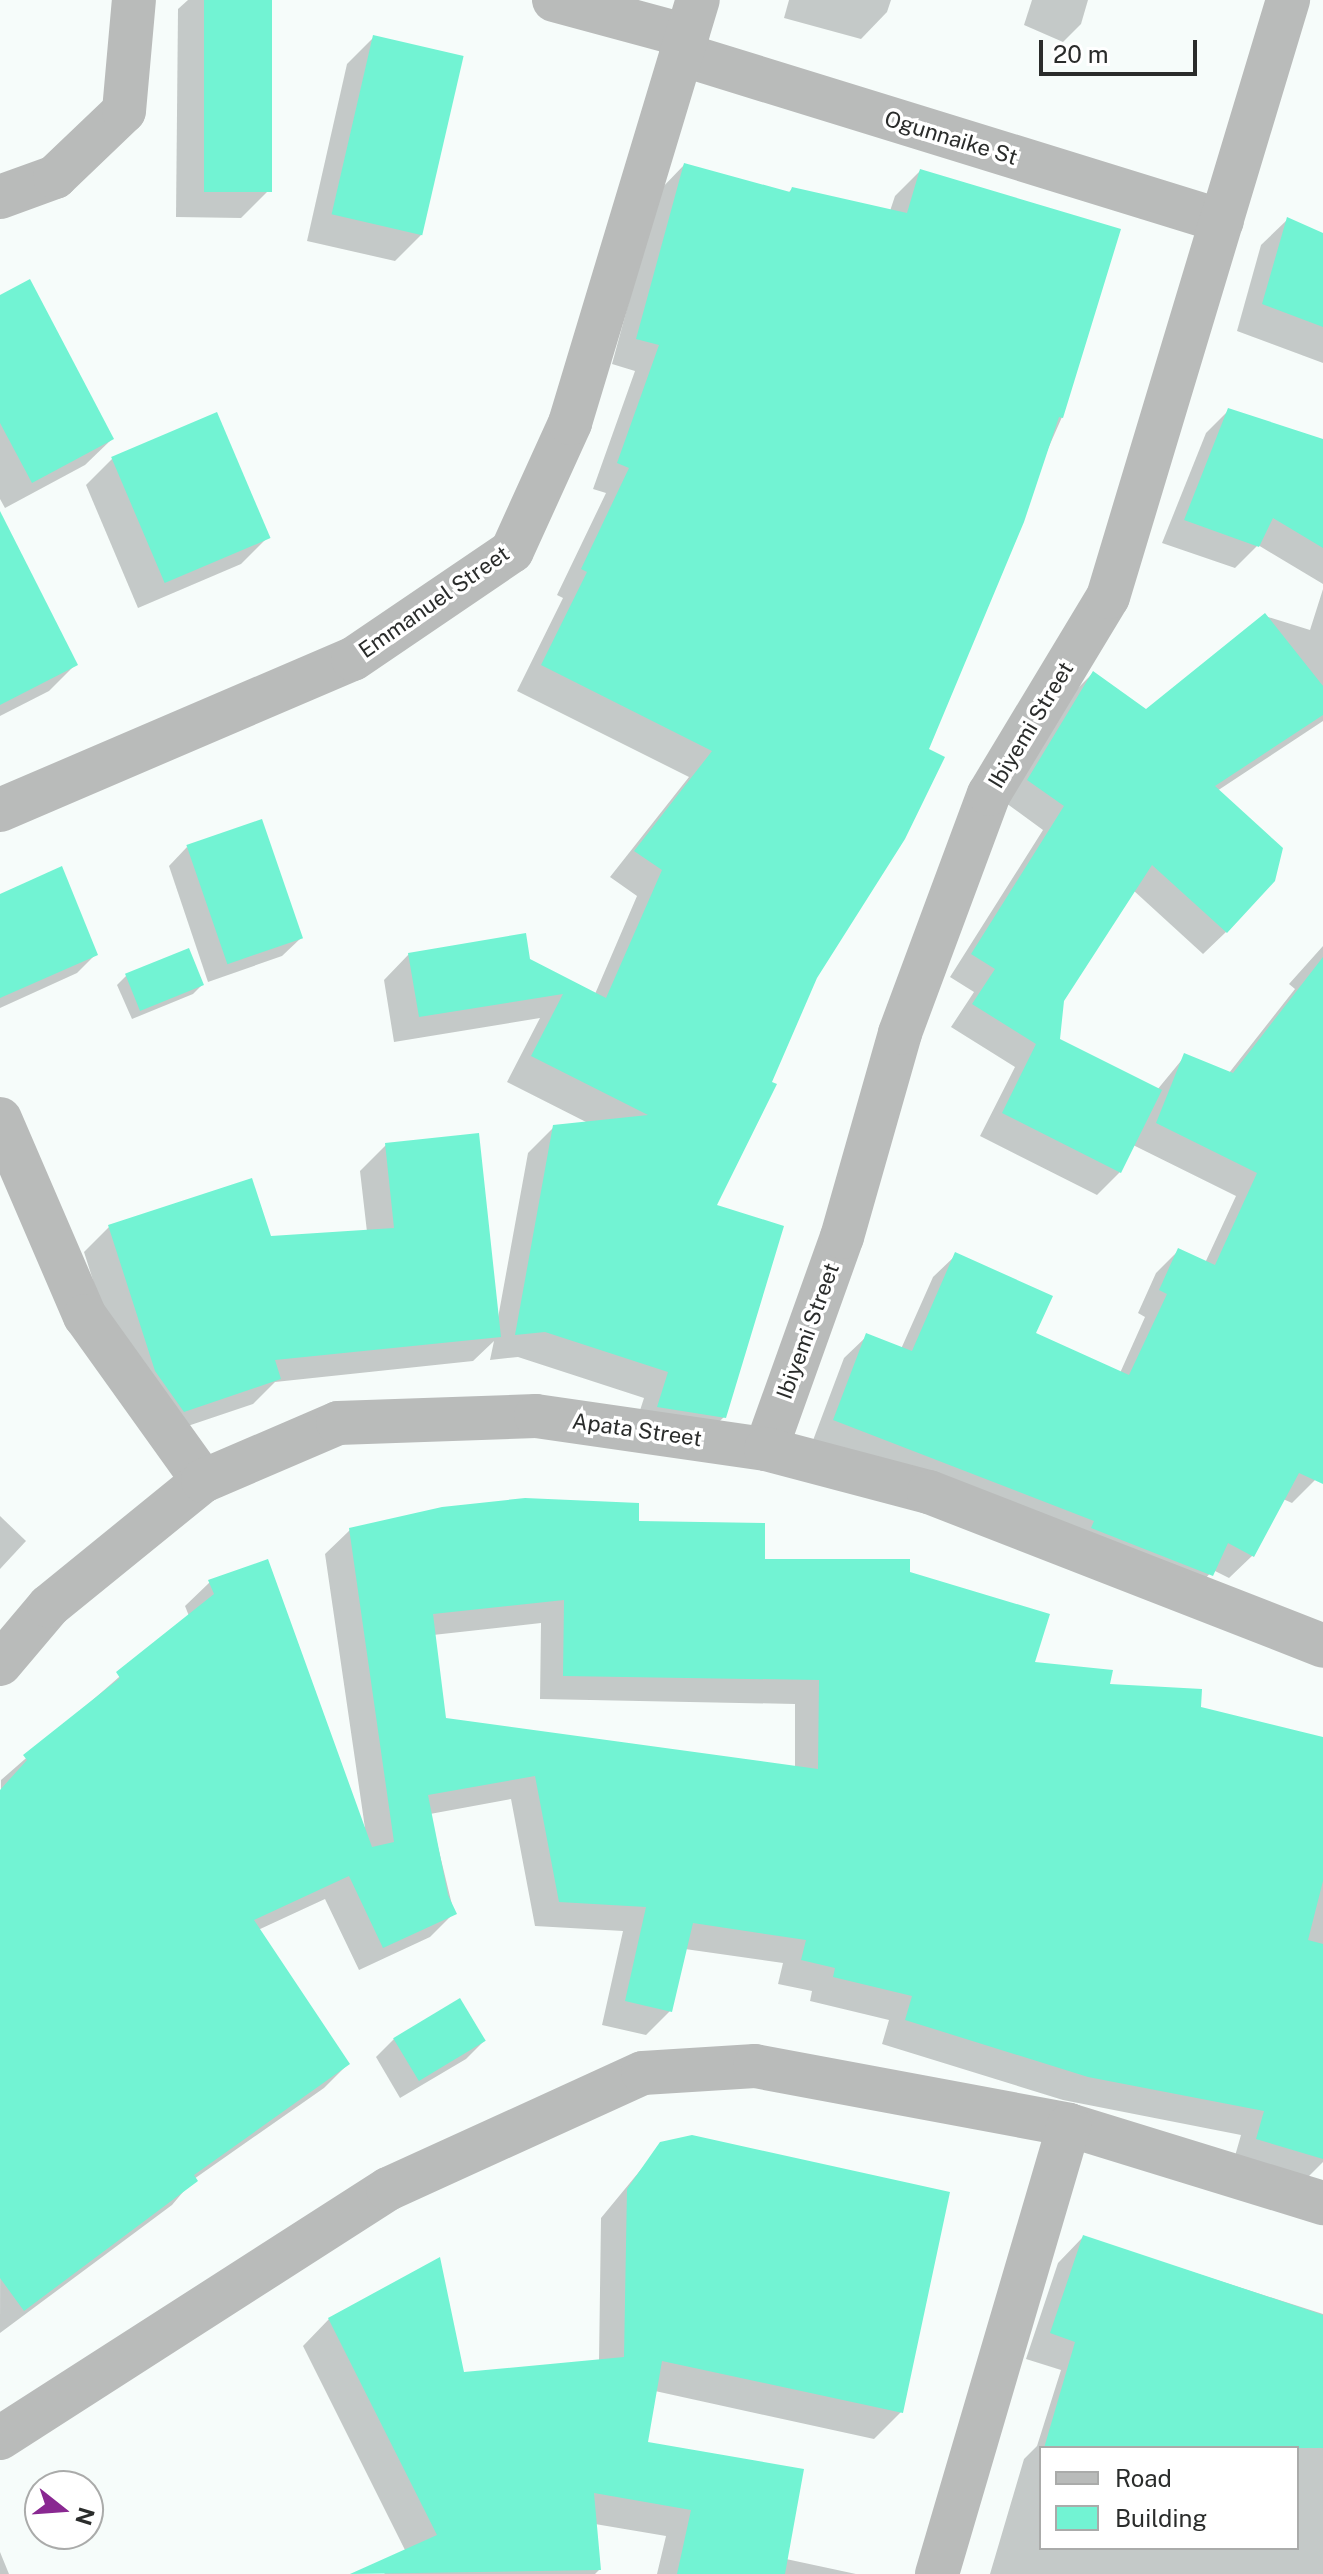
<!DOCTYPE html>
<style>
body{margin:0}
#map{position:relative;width:1323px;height:2574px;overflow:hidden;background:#f6fcfa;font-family:"Public Sans",sans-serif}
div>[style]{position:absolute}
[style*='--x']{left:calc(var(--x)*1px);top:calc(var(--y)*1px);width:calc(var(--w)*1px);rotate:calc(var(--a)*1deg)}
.shadow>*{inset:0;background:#0003}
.building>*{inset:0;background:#72f3d3;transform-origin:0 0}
.minor>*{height:44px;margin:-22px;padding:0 22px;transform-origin:22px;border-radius:22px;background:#b9bbba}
span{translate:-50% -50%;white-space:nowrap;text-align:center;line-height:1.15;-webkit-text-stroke:7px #fff;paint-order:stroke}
.street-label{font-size:22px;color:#2a2c2b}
.legend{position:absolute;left:1039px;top:2446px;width:260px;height:104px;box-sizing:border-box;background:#fff;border:2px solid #aaabaa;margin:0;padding:10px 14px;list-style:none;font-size:24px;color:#2a2c2b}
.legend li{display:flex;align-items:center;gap:16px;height:40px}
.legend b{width:40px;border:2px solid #aaabaa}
.north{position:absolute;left:24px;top:2470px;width:80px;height:80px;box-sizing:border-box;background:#fff;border:2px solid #aaabaa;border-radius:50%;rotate:107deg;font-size:22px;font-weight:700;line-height:32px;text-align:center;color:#2a2c2b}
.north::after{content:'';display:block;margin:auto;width:28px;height:36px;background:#892891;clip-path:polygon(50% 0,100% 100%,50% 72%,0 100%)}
.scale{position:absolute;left:1039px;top:40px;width:158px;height:36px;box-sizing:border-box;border:4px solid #2a2c2b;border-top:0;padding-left:10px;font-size:24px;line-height:28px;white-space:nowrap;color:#2a2c2b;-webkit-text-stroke:6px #fff;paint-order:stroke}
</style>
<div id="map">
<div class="shadow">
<i style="clip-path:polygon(188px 0,270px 0,267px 192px,241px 218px,176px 217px,178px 9px)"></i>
<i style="clip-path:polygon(789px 0,891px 0,887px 12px,861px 39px,784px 18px)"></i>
<i style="clip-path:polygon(1032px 0,1088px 0,1081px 24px,1063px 42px,1024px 25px)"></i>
<i style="clip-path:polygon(374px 37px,422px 234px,395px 261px,307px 241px,347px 64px)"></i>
<i style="clip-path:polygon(684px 165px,788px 193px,792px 189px,890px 211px,895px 196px,920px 171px,1062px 417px,714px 1206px,724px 1417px,698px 1442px,633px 1432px,644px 1398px,518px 1357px,490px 1360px,494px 1341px,473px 1361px,275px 1382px,253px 1404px,158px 1436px,130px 1396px,84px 1252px,109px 1227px,270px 1238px,367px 1232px,360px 1171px,386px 1145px,498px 1318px,528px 1153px,554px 1127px,590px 1124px,507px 1082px,540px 1018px,394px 1042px,384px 980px,409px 954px,528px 960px,595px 994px,637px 896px,610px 877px,689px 777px,517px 691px,563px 598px,557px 595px,606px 493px,593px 489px,635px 371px,612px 364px,659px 191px)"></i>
<i style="clip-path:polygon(1288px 219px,1323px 235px,1323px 363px,1237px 331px,1261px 245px)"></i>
<i style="clip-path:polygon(0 297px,112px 439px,85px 465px,5px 508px,0 499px)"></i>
<i style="clip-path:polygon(1228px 411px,1323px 441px,1323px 584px,1258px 545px,1235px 568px,1162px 543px,1206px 433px)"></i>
<i style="clip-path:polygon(113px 458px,268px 537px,241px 564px,138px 608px,86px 485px)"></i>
<i style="clip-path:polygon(0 516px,75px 665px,49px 691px,0 716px)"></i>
<i style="clip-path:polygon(1323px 589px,1323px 721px,1217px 791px,1226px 932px,1203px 954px,1133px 890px,1062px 1001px,1058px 1040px,1157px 1090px,1185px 1056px,1229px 1073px,1295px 989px,1289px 984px,1323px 946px,1323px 1463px,1315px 1480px,1292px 1503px,1283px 1499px,1252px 1556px,1229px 1578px,1213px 1570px,1188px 1598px,812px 1443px,844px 1358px,867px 1336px,901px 1349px,933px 1277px,956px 1255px,1033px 1334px,1120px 1373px,1145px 1317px,1138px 1313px,1156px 1273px,1179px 1250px,1205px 1263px,1236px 1196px,1133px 1145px,1120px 1172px,1097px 1195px,980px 1136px,1015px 1067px,951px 1027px,974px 992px,950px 977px,1043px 830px,1006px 803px,1070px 696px,1093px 673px,1146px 712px,1265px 616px,1310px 630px)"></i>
<i style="clip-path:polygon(187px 847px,301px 938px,282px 956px,208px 982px,169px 866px)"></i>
<i style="clip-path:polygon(0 896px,96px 954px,77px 973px,0 1008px)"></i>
<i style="clip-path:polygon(126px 976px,202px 985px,193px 994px,132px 1019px,117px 985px)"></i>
<i style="clip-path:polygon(0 1516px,26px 1541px,0 1569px)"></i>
<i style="clip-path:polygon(evenodd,637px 1523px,763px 1561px,908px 1574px,1033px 1664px,1323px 1742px,1323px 2162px,1302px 2183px,1233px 2163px,1241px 2135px,1063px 2100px,882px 2044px,889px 2020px,810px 2001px,812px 1991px,778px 1984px,783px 1963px,685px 1949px,670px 2011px,646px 2035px,602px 2025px,623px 1931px,535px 1926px,511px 1799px,430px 1814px,454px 1913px,430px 1937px,359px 1970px,325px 1899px,258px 1930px,348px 2064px,324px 2088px,194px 2179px,172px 2205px,0 2333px,1px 1780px,189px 1616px,185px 1606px,210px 1582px,365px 1828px,325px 1554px,350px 1530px,637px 1523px,541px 1623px,540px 1699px,795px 1704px,795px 1768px,444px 1719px,433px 1635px,541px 1623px)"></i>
<i style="clip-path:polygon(394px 2039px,484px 2041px,466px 2059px,400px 2098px,376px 2057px)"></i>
<i style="clip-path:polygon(662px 2144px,901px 2412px,874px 2439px,655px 2391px,646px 2443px,786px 2559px,856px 2574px,657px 2574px,666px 2536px,595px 2524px,599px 2570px,595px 2574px,384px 2574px,406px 2552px,303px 2346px,329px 2319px,463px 2374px,599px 2361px,601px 2218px)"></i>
<i style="clip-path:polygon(evenodd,1083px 2237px,1323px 2314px,1323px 2574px,990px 2574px,1024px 2459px,1037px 2446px,1061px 2370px,1026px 2359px,1058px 2263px,1083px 2237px,1041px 2448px,1297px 2448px,1297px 2548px,1041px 2548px,1041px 2448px)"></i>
<i style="clip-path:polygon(0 2552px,9px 2574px,0 2574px)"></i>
</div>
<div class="building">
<i style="left:204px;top:0;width:68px;height:192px"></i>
<i style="left:373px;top:35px;width:93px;height:184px;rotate:13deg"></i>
<i style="clip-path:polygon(684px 163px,790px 192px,792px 187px,907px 213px,920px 169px,1121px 229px,1063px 418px,1059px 417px,1024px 522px,929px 749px,945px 757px,905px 839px,817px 978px,772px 1082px,777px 1084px,717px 1205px,784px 1226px,726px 1418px,657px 1407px,668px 1372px,545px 1332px,515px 1335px,553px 1125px,648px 1115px,531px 1056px,563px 994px,419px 1017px,408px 953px,526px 933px,530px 959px,606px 998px,662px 870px,634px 851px,712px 751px,541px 665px,587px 572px,581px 569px,629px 468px,617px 463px,659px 345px,636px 339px)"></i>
<i style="clip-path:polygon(1287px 217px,1323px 233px,1323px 327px,1262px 304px)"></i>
<i style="clip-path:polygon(30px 279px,114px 439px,32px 483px,0 423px,0 295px)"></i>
<i style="clip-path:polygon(1228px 408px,1323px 439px,1323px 548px,1273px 518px,1259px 547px,1184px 520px)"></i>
<i style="left:217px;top:412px;width:137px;height:115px;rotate:67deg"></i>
<i style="clip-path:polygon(0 511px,78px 665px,0 705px)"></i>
<i style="clip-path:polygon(1265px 613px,1323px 686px,1323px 715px,1215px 786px,1283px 848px,1275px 881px,1227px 933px,1152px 865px,1064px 1001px,1060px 1039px,1162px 1090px,1121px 1173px,1002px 1113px,1036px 1044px,972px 1004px,995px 969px,971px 954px,1064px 806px,1027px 780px,1093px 671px,1146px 709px)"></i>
<i style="left:262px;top:819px;width:126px;height:80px;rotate:71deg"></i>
<i style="clip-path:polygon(62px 866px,98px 955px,0 998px,0 894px)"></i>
<i style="left:189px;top:948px;width:40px;height:69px;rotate:68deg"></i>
<i style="clip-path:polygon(1323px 957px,1323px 1484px,1299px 1473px,1254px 1557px,1228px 1543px,1213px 1576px,1091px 1528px,1094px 1521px,833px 1420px,866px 1333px,912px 1351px,955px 1252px,1053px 1296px,1036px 1333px,1129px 1375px,1167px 1294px,1159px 1290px,1178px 1248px,1215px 1265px,1257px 1173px,1156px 1123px,1184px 1053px,1233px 1073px)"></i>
<i style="clip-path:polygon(479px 1133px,501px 1337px,275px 1360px,281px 1379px,184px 1412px,155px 1371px,108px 1225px,252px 1178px,271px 1236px,394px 1228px,385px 1143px)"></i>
<i style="clip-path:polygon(evenodd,525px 1498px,639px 1503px,639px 1521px,765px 1523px,765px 1559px,910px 1559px,910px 1572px,1050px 1614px,1035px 1662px,1113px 1670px,1110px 1684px,1202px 1689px,1201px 1707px,1323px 1737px,1323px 1881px,1308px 1940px,1323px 1944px,1323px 2159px,1256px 2139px,1264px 2111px,1088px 2077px,905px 2020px,912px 1996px,833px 1977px,835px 1968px,801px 1960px,806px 1940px,693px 1923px,672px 2012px,625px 2001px,646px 1907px,559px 1902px,535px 1776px,428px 1795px,448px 1895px,457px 1914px,383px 1948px,349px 1876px,254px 1920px,350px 2064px,194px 2175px,198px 2181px,24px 2311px,0 2278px,0 1790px,27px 1760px,23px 1755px,120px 1678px,116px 1672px,214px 1594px,208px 1580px,268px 1559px,372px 1847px,394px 1842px,349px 1528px,442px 1507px,525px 1498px,564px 1600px,563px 1676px,819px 1680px,818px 1769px,446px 1718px,433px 1614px,564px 1600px)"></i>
<i style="left:460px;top:1998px;width:50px;height:78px;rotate:59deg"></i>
<i style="clip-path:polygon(692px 2135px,950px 2192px,903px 2413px,662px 2361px,648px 2442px,804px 2469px,785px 2574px,677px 2574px,691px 2510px,594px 2493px,601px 2570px,350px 2574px,437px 2535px,328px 2318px,440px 2257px,464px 2372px,624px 2357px,627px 2189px,660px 2142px)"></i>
<i style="clip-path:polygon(1083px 2235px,1323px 2315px,1323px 2448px,1044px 2448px,1075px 2342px,1050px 2333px)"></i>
</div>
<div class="minor">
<i style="--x:554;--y:0;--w:138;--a:15.1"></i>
<i style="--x:681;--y:54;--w:566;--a:17.15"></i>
<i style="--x:0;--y:197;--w:59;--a:-20"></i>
<i style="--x:55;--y:177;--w:95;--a:-43.7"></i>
<i style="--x:124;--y:111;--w:111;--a:-84.9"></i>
<i style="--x:0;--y:810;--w:384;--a:-23.2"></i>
<i style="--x:353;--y:659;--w:192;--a:-34.2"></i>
<i style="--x:512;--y:551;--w:141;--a:-65.6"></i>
<i style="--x:570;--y:423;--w:442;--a:-73.2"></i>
<i style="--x:0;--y:1119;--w:215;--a:66.7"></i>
<i style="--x:85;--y:1316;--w:203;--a:54.4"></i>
<i style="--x:766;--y:1449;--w:225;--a:-70.3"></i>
<i style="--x:842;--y:1237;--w:212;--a:-74.1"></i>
<i style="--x:900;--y:1033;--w:255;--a:-69.6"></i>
<i style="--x:989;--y:794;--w:230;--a:-58.9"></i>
<i style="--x:1108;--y:597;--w:624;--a:-73.22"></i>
<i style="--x:0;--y:1664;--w:76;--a:-49.8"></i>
<i style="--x:49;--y:1606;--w:198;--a:-39.1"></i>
<i style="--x:203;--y:1481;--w:147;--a:-23.2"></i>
<i style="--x:338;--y:1423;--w:198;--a:-2"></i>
<i style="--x:536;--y:1416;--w:232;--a:8.2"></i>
<i style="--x:766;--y:1449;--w:169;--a:14.8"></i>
<i style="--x:929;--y:1492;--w:423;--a:21.3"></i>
<i style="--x:0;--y:2438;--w:461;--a:-32.7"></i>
<i style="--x:388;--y:2189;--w:280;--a:-24.5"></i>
<i style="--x:643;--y:2073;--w:112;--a:-3.6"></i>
<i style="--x:755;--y:2066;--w:319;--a:10.6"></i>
<i style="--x:1069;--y:2125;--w:266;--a:17.1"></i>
<i style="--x:937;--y:2574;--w:468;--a:-73.6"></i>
</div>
<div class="street-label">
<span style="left:951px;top:138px;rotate:17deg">Ogunnaike St</span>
<span style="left:434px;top:602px;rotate:-35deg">Emmanuel Street</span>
<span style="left:1031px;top:725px;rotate:-59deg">Ibiyemi Street</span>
<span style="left:808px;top:1331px;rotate:-70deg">Ibiyemi Street</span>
<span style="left:637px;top:1430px;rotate:8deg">Apata Street</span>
</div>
<ul class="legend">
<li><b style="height:10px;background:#b9bbba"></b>Road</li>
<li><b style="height:22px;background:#72f3d3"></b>Building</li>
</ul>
<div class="north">N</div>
<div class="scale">20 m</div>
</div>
